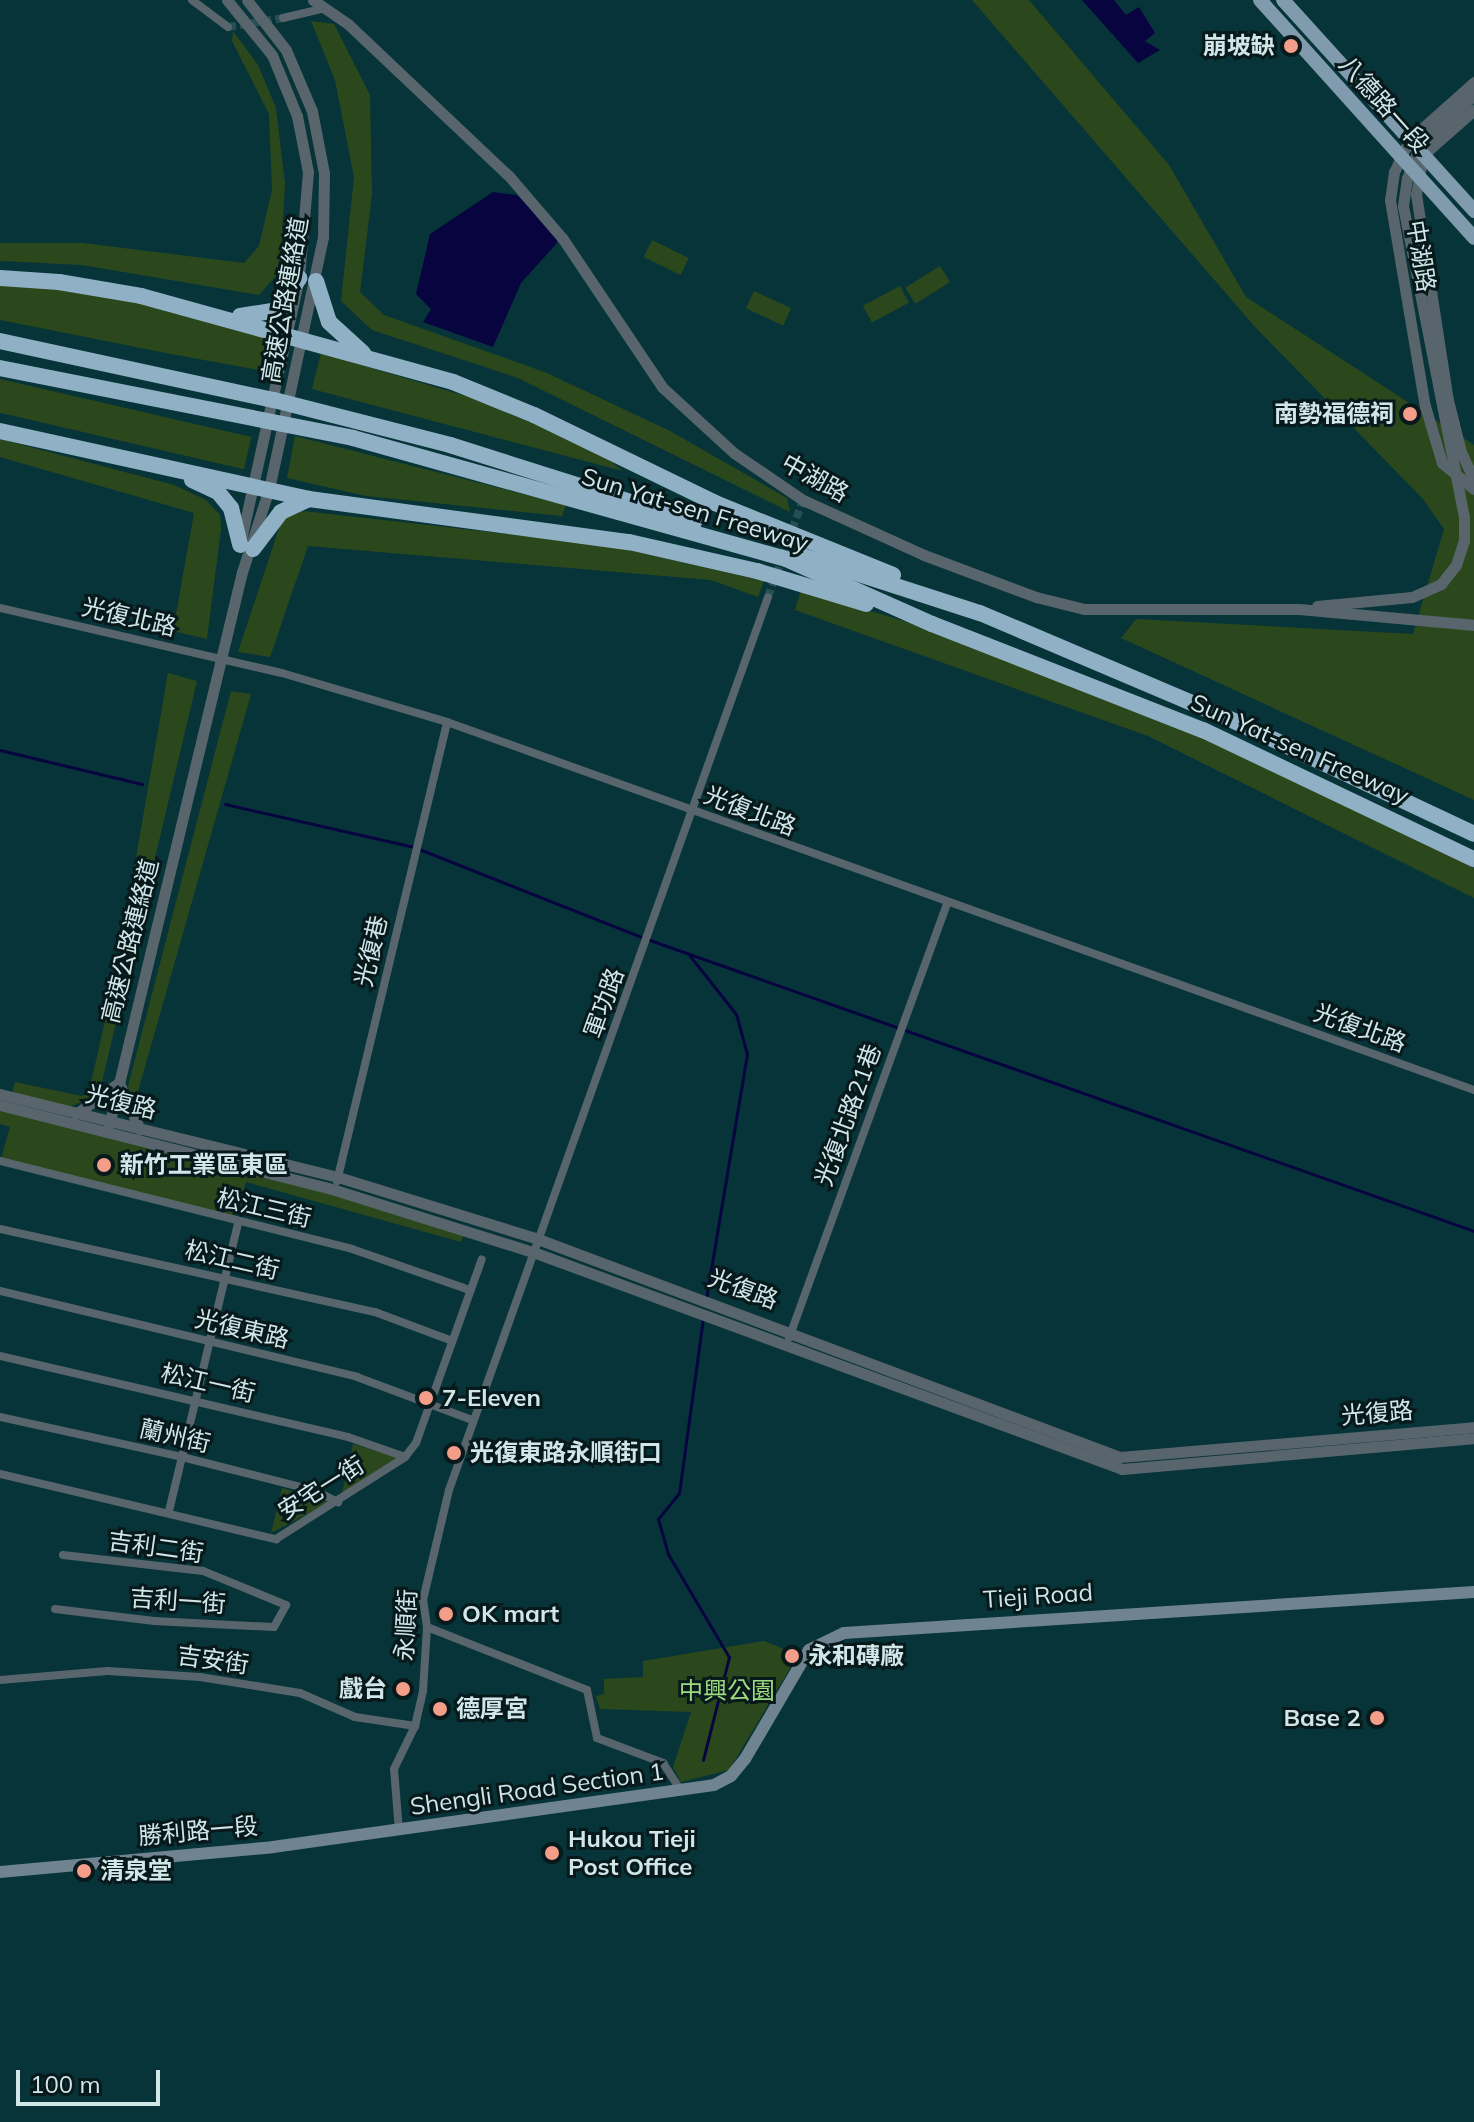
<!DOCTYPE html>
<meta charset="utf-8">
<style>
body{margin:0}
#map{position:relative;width:1474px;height:2122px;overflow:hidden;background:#073438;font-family:Mulish,"Noto Sans TC",sans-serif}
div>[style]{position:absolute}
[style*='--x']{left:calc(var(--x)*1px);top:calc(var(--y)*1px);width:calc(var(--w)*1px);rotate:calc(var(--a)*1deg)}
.green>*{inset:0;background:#2b481c;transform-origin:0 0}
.water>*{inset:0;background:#07043f}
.stream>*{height:3px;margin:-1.5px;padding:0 1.5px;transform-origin:1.5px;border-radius:1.5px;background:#07043f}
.minor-tunnel>*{height:8px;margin-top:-4px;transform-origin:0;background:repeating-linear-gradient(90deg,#254f52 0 8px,transparent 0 12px)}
.minor>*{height:8px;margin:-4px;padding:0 4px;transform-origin:4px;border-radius:4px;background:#58656d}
.tertiary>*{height:11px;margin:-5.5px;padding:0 5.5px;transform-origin:5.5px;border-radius:5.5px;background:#58656d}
.secondary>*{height:12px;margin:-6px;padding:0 6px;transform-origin:6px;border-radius:6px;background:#6f8391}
.primary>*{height:14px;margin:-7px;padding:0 7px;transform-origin:7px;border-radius:7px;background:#809bad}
.motorway>*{height:16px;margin:-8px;padding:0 8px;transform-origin:8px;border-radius:8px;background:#90b0c5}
.dots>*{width:22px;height:22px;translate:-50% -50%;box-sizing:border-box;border:4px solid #08191b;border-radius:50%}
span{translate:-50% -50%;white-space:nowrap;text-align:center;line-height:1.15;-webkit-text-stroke:6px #08191b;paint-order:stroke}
.poi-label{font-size:24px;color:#d0e6e8;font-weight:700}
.right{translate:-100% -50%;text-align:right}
.left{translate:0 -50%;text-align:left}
.street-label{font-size:24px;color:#d0e6e8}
.park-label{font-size:24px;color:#9dda80}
.scale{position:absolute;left:16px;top:2070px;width:144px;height:36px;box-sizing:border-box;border:4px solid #d0e6e8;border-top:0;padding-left:10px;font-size:24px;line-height:28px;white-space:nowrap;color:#d0e6e8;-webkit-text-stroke:6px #08191b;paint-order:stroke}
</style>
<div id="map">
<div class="green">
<i style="clip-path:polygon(972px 0,1029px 0,1169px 165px,1246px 297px,1474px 445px,1474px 800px,1121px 638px,1136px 619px,1413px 634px,1444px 529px,1423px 499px,1256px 328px)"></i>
<i style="clip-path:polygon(311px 21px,334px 24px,370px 95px,372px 194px,360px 292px,384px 315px,547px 373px,670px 431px,787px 498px,790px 512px,518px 378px,372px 330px,341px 301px,354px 177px,335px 80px)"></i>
<i style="clip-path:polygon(233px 31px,258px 65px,276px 108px,285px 184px,280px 271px,259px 295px,82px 265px,0 261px,0 243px,83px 243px,244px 263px,259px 246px,272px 190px,269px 114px,232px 41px)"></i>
<i style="left:652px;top:240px;width:41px;height:19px;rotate:26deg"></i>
<i style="left:940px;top:266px;width:19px;height:41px;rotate:58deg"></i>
<i style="clip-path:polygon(0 286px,55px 287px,147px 303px,268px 337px,259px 370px,171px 354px,0 320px)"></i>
<i style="left:900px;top:286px;width:19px;height:42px;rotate:62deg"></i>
<i style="left:754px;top:291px;width:41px;height:19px;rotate:25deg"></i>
<i style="clip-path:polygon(321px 353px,472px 398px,596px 450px,623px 471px,312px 389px)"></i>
<i style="left:0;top:379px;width:258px;height:33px;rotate:13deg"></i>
<i style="clip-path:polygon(295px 436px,566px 505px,562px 516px,366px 496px,287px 478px)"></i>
<i style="clip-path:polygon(0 439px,174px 485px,206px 500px,220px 515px,221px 529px,207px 639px,173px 631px,194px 513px,0 457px)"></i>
<i style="clip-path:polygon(303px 511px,607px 545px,764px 581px,758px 597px,711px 580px,308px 546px,270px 657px,238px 652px,283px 516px)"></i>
<i style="clip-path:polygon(801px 590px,987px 646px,1204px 732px,1474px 868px,1474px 898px,1148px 736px,795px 610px)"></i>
<i style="clip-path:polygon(168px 673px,197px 681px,101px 1086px,94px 1097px,69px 1107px,12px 1093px,15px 1082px,82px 1096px,89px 1091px,116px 973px)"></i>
<i style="clip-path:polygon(231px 691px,251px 694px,133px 1109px,128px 1086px)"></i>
<i style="clip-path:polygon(0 1109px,335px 1192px,464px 1233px,461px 1242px,246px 1182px,234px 1220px,1px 1159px,10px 1127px,0 1124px)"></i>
<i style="clip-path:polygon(353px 1444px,399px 1458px,342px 1493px)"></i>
<i style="clip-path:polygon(282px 1488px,330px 1502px,271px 1533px)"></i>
<i style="clip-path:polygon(764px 1641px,798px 1655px,729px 1770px,681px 1782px,673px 1767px,691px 1712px,600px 1709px,596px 1696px,604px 1694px,604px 1679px,643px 1677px,643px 1661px)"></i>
</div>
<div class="water">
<i style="clip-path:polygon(1082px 0,1114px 0,1126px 15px,1139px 7px,1155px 33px,1145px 41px,1160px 50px,1138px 63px)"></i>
<i style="clip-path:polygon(493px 192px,517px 195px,557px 236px,557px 243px,521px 283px,493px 347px,423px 322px,431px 309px,416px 294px,430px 234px)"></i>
</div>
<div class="stream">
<i style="--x:0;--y:750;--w:146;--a:13.5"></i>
<i style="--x:225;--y:804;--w:194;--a:12.8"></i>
<i style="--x:414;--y:847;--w:247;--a:21.6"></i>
<i style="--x:644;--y:938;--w:880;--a:19.44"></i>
<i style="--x:690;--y:956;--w:74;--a:51.6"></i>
<i style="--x:736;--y:1014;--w:41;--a:74.6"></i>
<i style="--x:747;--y:1054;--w:248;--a:99.5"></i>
<i style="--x:703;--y:1318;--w:177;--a:97.8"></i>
<i style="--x:679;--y:1493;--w:33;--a:129"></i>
<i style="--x:658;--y:1519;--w:36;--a:74"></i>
<i style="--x:668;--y:1554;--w:120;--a:59.4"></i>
<i style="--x:729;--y:1657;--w:106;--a:104.2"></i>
</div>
<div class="minor-tunnel">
<i style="--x:228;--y:27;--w:56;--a:-9.3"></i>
<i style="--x:768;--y:597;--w:103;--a:-70.2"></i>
</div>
<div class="minor">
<i style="--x:192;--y:0;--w:45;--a:36.9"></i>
<i style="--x:283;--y:18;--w:43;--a:-13.4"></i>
<i style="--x:0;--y:608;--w:289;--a:13"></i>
<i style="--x:282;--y:673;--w:172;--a:16.5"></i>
<i style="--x:447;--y:722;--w:1091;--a:19.71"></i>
<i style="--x:0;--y:1161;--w:363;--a:14"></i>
<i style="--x:352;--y:1249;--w:125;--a:19.2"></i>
<i style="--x:337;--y:1181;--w:472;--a:-76.5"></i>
<i style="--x:0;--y:1229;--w:384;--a:12.5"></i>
<i style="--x:375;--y:1312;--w:82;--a:20.6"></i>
<i style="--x:0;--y:1291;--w:367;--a:13.5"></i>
<i style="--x:357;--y:1377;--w:123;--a:20.5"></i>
<i style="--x:789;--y:1338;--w:463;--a:-70"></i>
<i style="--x:0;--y:1356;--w:357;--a:13.1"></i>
<i style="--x:348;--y:1437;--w:60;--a:19.3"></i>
<i style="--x:0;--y:1417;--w:186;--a:12.4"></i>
<i style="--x:182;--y:1457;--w:138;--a:14.2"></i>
<i style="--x:316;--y:1491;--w:25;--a:27"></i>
<i style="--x:0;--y:1474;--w:284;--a:13.3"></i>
<i style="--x:276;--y:1539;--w:153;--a:-32.4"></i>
<i style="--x:405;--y:1457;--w:18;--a:-52"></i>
<i style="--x:416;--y:1443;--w:195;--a:-70.3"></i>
<i style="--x:169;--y:1511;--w:295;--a:-76.5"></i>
<i style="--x:55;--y:1609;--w:100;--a:6.9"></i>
<i style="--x:154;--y:1621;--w:120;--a:2.9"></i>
<i style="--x:274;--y:1627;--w:25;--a:-61"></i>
<i style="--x:286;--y:1605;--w:90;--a:-157.7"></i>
<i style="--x:203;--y:1571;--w:141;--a:-173.5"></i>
<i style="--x:427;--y:1627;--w:172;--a:21.5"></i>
<i style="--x:587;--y:1690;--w:49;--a:78.2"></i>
<i style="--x:597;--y:1738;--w:71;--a:20.7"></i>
<i style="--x:663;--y:1763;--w:33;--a:57"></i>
<i style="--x:0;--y:1680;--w:108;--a:-4.8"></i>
<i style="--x:108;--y:1671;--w:92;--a:3.7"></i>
<i style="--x:200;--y:1677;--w:101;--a:9.1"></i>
<i style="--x:300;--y:1693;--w:60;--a:23.6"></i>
<i style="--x:355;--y:1717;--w:61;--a:8.5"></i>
<i style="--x:399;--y:1831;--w:62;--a:-94.6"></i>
<i style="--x:394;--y:1769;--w:48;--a:-64"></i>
<i style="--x:415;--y:1726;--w:36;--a:-77"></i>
<i style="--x:423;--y:1691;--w:64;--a:-86.4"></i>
<i style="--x:427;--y:1627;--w:27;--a:-98"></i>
<i style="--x:423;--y:1600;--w:113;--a:-76.7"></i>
<i style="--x:449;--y:1490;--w:948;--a:-70.34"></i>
</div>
<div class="tertiary">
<i style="--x:227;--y:0;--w:71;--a:50.7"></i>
<i style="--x:272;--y:55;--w:66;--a:67.7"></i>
<i style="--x:297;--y:116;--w:57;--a:78.9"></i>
<i style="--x:308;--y:172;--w:106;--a:94.9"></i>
<i style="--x:299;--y:278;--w:268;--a:102.5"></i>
<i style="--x:313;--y:0;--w:42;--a:34.4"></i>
<i style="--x:348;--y:24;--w:221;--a:43.4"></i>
<i style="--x:509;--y:176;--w:83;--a:49.4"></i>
<i style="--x:563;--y:239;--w:178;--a:56.2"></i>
<i style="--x:662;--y:387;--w:98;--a:42.5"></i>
<i style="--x:734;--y:453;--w:83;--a:34.3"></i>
<i style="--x:803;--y:500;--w:133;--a:24.4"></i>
<i style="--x:924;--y:555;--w:120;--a:20.6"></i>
<i style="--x:1036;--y:597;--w:49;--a:14"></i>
<i style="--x:1084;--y:609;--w:215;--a:0"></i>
<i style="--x:1299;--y:609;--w:176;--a:5.2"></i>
<i style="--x:1474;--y:82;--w:87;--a:138.3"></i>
<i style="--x:1409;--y:140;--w:35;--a:115"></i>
<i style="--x:1394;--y:172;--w:28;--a:98"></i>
<i style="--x:1390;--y:200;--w:209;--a:80.4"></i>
<i style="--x:1425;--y:406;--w:59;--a:73.4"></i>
<i style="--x:1442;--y:463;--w:41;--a:39.1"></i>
<i style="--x:1474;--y:110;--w:68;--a:138.6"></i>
<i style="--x:1423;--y:155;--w:40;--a:100"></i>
<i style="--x:1416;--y:194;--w:208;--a:81.2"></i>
<i style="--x:1448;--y:400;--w:54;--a:76"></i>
<i style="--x:1461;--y:452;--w:31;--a:65"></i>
<i style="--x:1317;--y:606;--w:95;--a:-5.4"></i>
<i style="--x:1412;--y:597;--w:32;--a:-24"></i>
<i style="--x:1441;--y:584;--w:24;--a:-52"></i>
<i style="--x:1456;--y:565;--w:25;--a:-72"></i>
<i style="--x:1464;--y:541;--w:24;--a:-90"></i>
<i style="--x:1464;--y:517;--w:317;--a:-101.1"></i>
<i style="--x:1403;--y:206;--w:28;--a:-82"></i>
<i style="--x:1407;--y:178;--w:37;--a:-68"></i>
<i style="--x:1421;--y:144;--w:72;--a:-42.8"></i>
<i style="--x:119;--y:1083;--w:51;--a:65.9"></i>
<i style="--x:0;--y:1094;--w:348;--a:13.8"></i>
<i style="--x:338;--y:1177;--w:209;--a:17.2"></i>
<i style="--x:538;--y:1239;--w:621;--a:20.53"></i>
<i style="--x:1120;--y:1457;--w:355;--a:-4.8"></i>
<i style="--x:0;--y:1105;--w:346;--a:14.2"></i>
<i style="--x:335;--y:1190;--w:207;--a:17.4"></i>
<i style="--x:533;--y:1252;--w:628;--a:20.22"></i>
<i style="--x:1122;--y:1469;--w:353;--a:-5"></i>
<i style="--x:76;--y:1114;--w:51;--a:-36.2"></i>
<i style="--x:109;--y:1125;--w:569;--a:-76.48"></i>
<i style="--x:242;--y:572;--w:87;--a:-72"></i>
<i style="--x:269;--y:489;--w:258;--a:-77.9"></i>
<i style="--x:323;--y:237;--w:64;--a:-89.1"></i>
<i style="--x:324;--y:173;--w:63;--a:-101"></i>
<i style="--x:312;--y:111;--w:66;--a:-113.1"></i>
<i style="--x:286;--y:50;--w:63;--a:-128"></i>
</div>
<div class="secondary">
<i style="--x:0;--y:1872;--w:274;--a:-5.2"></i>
<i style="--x:273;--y:1847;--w:445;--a:-8"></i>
<i style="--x:714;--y:1785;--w:19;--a:-28"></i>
<i style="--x:731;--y:1776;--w:22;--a:-51"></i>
<i style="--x:745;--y:1759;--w:126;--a:-59.6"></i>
<i style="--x:809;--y:1650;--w:39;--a:-26"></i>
<i style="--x:844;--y:1633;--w:631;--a:-3.72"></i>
</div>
<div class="primary">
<i style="--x:1260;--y:0;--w:320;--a:48"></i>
<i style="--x:1283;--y:0;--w:285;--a:47.8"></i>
</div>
<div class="motorway">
<i style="--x:0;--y:278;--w:59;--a:3.9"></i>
<i style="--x:59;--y:282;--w:83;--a:9.7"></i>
<i style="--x:141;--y:296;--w:324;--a:15.4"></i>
<i style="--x:453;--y:382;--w:87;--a:22.2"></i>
<i style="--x:534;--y:415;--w:201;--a:25.9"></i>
<i style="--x:715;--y:503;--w:192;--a:22"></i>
<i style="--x:316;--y:281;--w:43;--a:72.4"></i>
<i style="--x:329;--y:322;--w:46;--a:42.4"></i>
<i style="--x:240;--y:316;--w:37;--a:-9"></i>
<i style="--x:277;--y:310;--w:39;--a:-55"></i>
<i style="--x:0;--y:341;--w:280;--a:12.2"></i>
<i style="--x:274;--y:400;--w:182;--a:14.3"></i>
<i style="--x:450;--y:445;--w:256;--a:17.5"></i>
<i style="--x:0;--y:368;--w:360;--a:11.2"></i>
<i style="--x:353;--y:438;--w:450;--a:15.6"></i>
<i style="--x:786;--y:559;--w:160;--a:24"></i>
<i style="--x:932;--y:624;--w:291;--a:21.4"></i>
<i style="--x:1203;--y:730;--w:300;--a:25.5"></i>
<i style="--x:0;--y:431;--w:316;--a:12.4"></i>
<i style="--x:309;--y:499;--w:323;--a:7.7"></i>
<i style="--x:629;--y:542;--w:131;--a:12.8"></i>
<i style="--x:757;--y:571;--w:114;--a:16.8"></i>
<i style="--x:192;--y:480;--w:29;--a:25"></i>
<i style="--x:218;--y:492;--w:21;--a:51"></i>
<i style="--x:231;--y:508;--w:38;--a:76"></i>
<i style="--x:253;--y:549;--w:46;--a:-52.9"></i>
<i style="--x:281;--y:512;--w:31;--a:-25"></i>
<i style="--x:800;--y:555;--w:189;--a:17.9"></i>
<i style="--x:980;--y:613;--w:276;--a:23"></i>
<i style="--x:1234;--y:721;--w:265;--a:25.2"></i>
</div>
<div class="dots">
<i style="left:1291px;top:46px;background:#f49e89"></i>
<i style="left:1410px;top:414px;background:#f49e89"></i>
<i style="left:104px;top:1165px;background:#f49e89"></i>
<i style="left:426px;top:1398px;background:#f49e89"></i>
<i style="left:454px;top:1453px;background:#f49e89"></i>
<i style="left:446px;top:1614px;background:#f49e89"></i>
<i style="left:792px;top:1656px;background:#f49e89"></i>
<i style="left:403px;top:1689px;background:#f49e89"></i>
<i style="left:440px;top:1709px;background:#f49e89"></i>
<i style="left:1377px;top:1718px;background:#f49e89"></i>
<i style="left:552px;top:1853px;background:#f49e89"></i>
<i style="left:84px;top:1871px;background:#f49e89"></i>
</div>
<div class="poi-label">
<span class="right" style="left:1275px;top:46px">崩坡缺</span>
<span class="right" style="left:1394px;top:414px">南勢福德祠</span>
<span class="left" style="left:120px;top:1165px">新竹工業區東區</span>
<span class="left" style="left:442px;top:1398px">7-Eleven</span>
<span class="left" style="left:470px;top:1453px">光復東路永順街口</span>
<span class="left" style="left:462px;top:1614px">OK mart</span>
<span class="left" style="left:808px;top:1656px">永和磚廠</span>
<span class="right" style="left:387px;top:1689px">戲台</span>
<span class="left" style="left:456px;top:1709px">德厚宮</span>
<span class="right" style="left:1361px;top:1718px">Base 2</span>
<span class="left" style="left:568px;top:1853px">Hukou Tieji<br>Post Office</span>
<span class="left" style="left:100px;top:1871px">清泉堂</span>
</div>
<div class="street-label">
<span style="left:1384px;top:104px;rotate:48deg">八德路一段</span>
<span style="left:1421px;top:256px;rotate:81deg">中湖路</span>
<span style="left:285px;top:300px;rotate:-80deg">高速公路連絡道</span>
<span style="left:815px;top:478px;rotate:29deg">中湖路</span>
<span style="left:695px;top:510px;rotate:17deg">Sun Yat-sen Freeway</span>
<span style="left:129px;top:617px;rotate:13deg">光復北路</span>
<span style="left:1300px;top:749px;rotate:24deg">Sun Yat-sen Freeway</span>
<span style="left:750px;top:811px;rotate:21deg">光復北路</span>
<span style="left:130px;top:941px;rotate:-76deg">高速公路連絡道</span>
<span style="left:371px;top:951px;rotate:-77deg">光復巷</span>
<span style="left:604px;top:1003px;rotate:-70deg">軍功路</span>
<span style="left:1360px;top:1028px;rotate:20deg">光復北路</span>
<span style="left:121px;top:1102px;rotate:14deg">光復路</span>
<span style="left:848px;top:1115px;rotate:-70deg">光復北路21巷</span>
<span style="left:264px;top:1208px;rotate:13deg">松江三街</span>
<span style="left:232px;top:1260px;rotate:13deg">松江二街</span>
<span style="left:743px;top:1289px;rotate:20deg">光復路</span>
<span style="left:242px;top:1329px;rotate:13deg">光復東路</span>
<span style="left:208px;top:1383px;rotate:13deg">松江一街</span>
<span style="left:1377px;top:1413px;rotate:-5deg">光復路</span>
<span style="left:175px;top:1436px;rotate:13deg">蘭州街</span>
<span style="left:321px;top:1488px;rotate:-32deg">安宅一街</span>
<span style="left:156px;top:1547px;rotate:8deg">吉利二街</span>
<span style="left:1038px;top:1596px;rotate:-4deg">Tieji Road</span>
<span style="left:178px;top:1601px;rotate:4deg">吉利一街</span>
<span style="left:406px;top:1625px;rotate:-87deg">永順街</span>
<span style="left:213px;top:1660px;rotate:8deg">吉安街</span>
<span style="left:537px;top:1789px;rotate:-8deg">Shengli Road Section 1</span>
<span style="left:198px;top:1831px;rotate:-5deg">勝利路一段</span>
</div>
<div class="park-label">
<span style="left:727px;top:1691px">中興公園</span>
</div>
<div class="scale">100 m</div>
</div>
